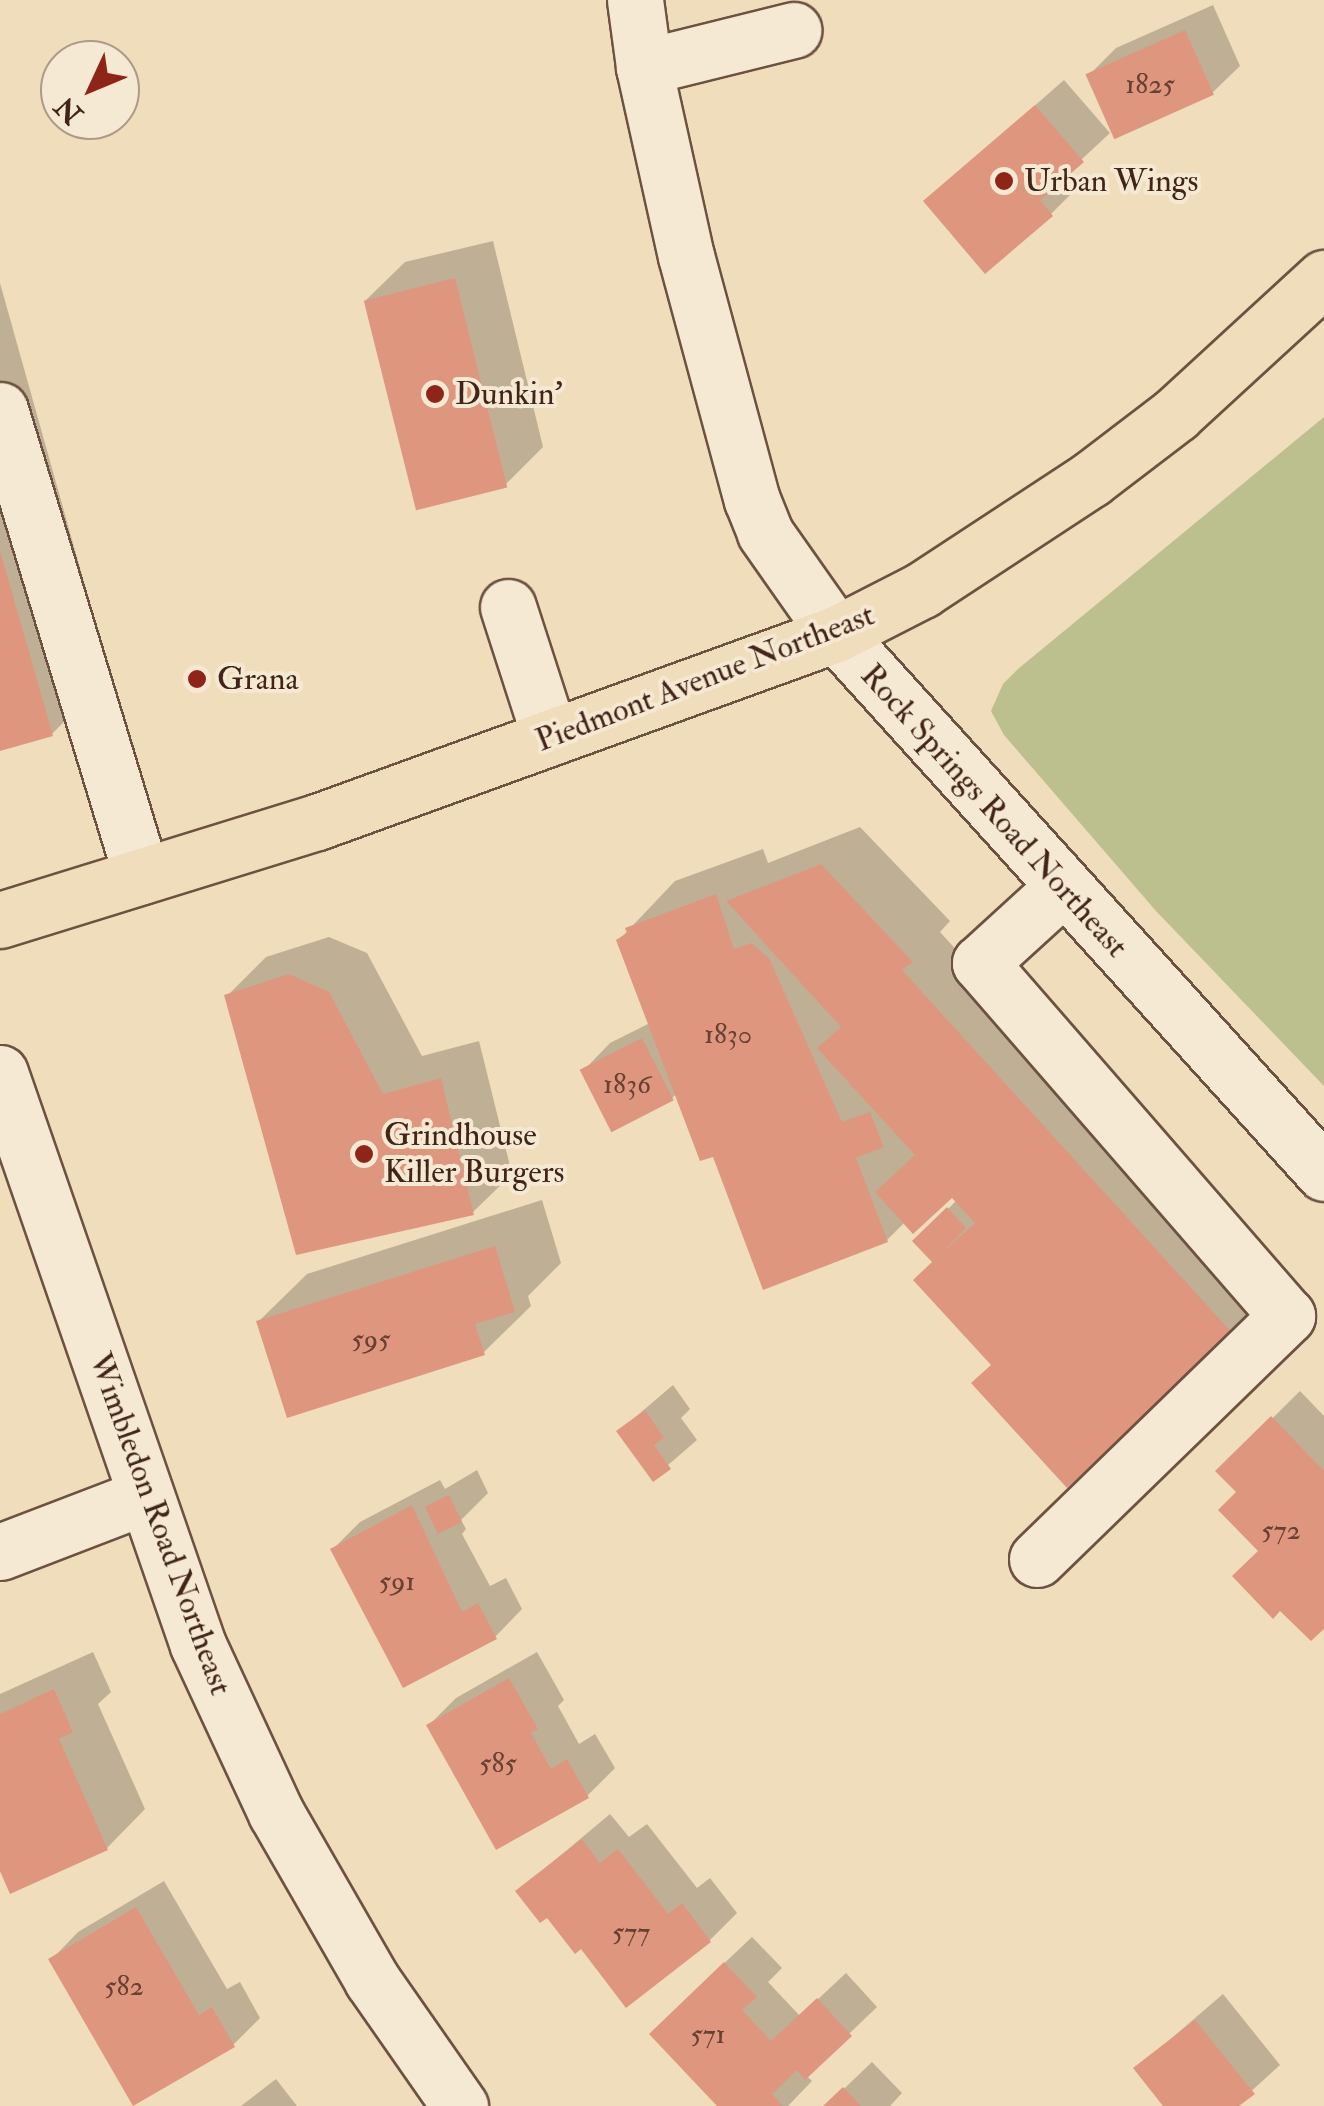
<!DOCTYPE html>
<style>
body{margin:0}
#map{position:relative;width:1324px;height:2106px;overflow:hidden;background:#efddbb;font-family:"IM FELL Double Pica",serif}
div>[style]{position:absolute}
[style*='--x']{left:calc(var(--x)*1px);top:calc(var(--y)*1px);width:calc(var(--w)*1px);rotate:calc(var(--a)*1deg)}
.green>*{inset:0;background:#bbc08e}
.shadow>*{inset:0;background:#0003}
.building>*{inset:0;background:#df967f;transform-origin:0 0}
.roads{filter:drop-shadow(2px 0 #6d5241) drop-shadow(-2px 0 #6d5241) drop-shadow(0 2px #6d5241) drop-shadow(0 -2px #6d5241)}
.minor>*{height:55px;margin:-27.5px;padding:0 27.5px;transform-origin:27.5px;border-radius:27.5px;background:#f5e9d3}
.major>*{height:55px;margin:-27.5px;padding:0 27.5px;transform-origin:27.5px;border-radius:27.5px;background:#efddbb}
.dots>*{width:28px;height:28px;translate:-50% -50%;box-sizing:border-box;border:5px solid #f5e9d3;border-radius:50%}
span{translate:-50% -50%;white-space:nowrap;text-align:center;line-height:1.15;-webkit-text-stroke:8px #f5e9d3;paint-order:stroke}
.number-label{font-size:28px;color:#694032}
.number-label span{-webkit-text-stroke-width:0}
.poi-label{font-size:32px;color:#422418}
.left{translate:0 -50%;text-align:left}
.street-label{font-size:32px;color:#422418}
.north{position:absolute;left:40px;top:40px;width:100px;height:100px;box-sizing:border-box;background:#f5e9d3;border:2px solid #ad9a88;border-radius:50%;rotate:226deg;font-size:28px;font-weight:700;line-height:40px;text-align:center;color:#422418}
.north::after{content:'';display:block;margin:auto;width:35px;height:45px;background:#8f2418;clip-path:polygon(50% 0,100% 100%,50% 72%,0 100%)}
</style>
<div id="map">
<div class="green">
<i style="clip-path:polygon(1324px 417px,1324px 1086px,1156px 911px,1004px 735px,991px 711px,1003px 684px,1018px 669px)"></i>
</div>
<div class="shadow">
<i style="clip-path:polygon(1213px 5px,1240px 66px,1212px 93px,1089px 75px,1116px 48px)"></i>
<i style="clip-path:polygon(1064px 80px,1110px 133px,1067px 173px,1078px 187px,1051px 214px,926px 201px)"></i>
<i style="clip-path:polygon(493px 241px,543px 447px,504px 486px,366px 300px,405px 262px)"></i>
<i style="clip-path:polygon(0 283px,110px 675px,52px 734px,0 749px)"></i>
<i style="clip-path:polygon(860px 827px,950px 921px,940px 932px,1271px 1296px,1233px 1334px,994px 1364px,935px 1261px,916px 1241px,957px 1200px,953px 1195px,905px 1222px,887px 1240px,714px 1153px,677px 1093px,672px 1098px,583px 1071px,610px 1043px,650px 1023px,619px 940px,675px 881px,763px 849px,768px 863px)"></i>
<i style="clip-path:polygon(329px 937px,367px 953px,422px 1056px,479px 1041px,512px 1174px,473px 1212px,227px 996px,266px 957px)"></i>
<i style="clip-path:polygon(542px 1200px,561px 1263px,528px 1296px,531px 1306px,483px 1353px,259px 1321px,307px 1274px)"></i>
<i style="clip-path:polygon(673px 1385px,690px 1409px,681px 1418px,697px 1440px,653px 1478px,619px 1431px)"></i>
<i style="clip-path:polygon(1300px 1391px,1324px 1416px,1324px 1625px,1261px 1551px,1239px 1492px,1219px 1471px)"></i>
<i style="clip-path:polygon(477px 1470px,488px 1493px,461px 1520px,466px 1529px,462px 1534px,490px 1586px,506px 1578px,522px 1609px,495px 1637px,333px 1549px,360px 1522px,440px 1480px,445px 1489px)"></i>
<i style="clip-path:polygon(93px 1652px,111px 1692px,98px 1704px,145px 1809px,107px 1848px,0 1865px,0 1694px)"></i>
<i style="clip-path:polygon(537px 1652px,564px 1700px,558px 1706px,579px 1744px,595px 1734px,615px 1768px,587px 1796px,429px 1725px,456px 1698px)"></i>
<i style="clip-path:polygon(610px 1814px,629px 1837px,647px 1824px,697px 1888px,710px 1878px,737px 1913px,710px 1940px,582px 1945px,518px 1891px)"></i>
<i style="clip-path:polygon(164px 1881px,227px 1989px,240px 1982px,260px 2018px,233px 2045px,51px 1960px,78px 1932px)"></i>
<i style="clip-path:polygon(752px 1937px,782px 1968px,768px 1982px,800px 2016px,846px 1973px,877px 2007px,806px 2075px,812px 2081px,788px 2106px,720px 2106px,679px 2006px)"></i>
<i style="clip-path:polygon(1223px 1994px,1280px 2065px,1235px 2106px,1167px 2106px,1137px 2068px)"></i>
<i style="clip-path:polygon(872px 2062px,902px 2093px,890px 2106px,826px 2106px)"></i>
<i style="clip-path:polygon(276px 2079px,297px 2106px,241px 2106px)"></i>
</div>
<div class="building">
<i style="left:1185px;top:30px;width:71px;height:109px;rotate:66deg"></i>
<i style="clip-path:polygon(1035px 105px,1084px 162px,1040px 200px,1053px 216px,985px 274px,923px 201px)"></i>
<i style="left:455px;top:278px;width:216px;height:94px;rotate:76deg"></i>
<i style="clip-path:polygon(0 551px,53px 736px,0 751px)"></i>
<i style="clip-path:polygon(821px 864px,913px 962px,902px 970px,1235px 1336px,1067px 1488px,971px 1383px,991px 1365px,913px 1280px,932px 1262px,912px 1241px,947px 1207px,966px 1228px,941px 1254px,975px 1223px,952px 1198px,913px 1234px,875px 1192px,915px 1155px,817px 1048px,841px 1027px,726px 901px)"></i>
<i style="clip-path:polygon(716px 894px,734px 949px,751px 943px,769px 958px,842px 1122px,870px 1112px,884px 1147px,856px 1158px,888px 1242px,763px 1290px,713px 1157px,700px 1161px,616px 940px,627px 933px,625px 928px)"></i>
<i style="clip-path:polygon(289px 974px,329px 992px,383px 1094px,441px 1078px,474px 1215px,296px 1255px,224px 995px)"></i>
<i style="left:642px;top:1038px;width:70px;height:70px;rotate:63deg"></i>
<i style="clip-path:polygon(495px 1246px,515px 1312px,475px 1324px,485px 1355px,287px 1418px,256px 1321px)"></i>
<i style="clip-path:polygon(645px 1410px,664px 1438px,654px 1445px,671px 1469px,653px 1482px,616px 1431px)"></i>
<i style="clip-path:polygon(1271px 1416px,1324px 1471px,1324px 1629px,1311px 1641px,1280px 1611px,1273px 1619px,1232px 1576px,1258px 1551px,1218px 1510px,1236px 1492px,1215px 1471px)"></i>
<i style="left:449px;top:1495px;width:30px;height:27px;rotate:64deg"></i>
<i style="clip-path:polygon(412px 1505px,462px 1612px,478px 1603px,497px 1639px,403px 1688px,330px 1549px)"></i>
<i style="clip-path:polygon(509px 1678px,538px 1729px,531px 1733px,551px 1769px,567px 1759px,589px 1798px,496px 1850px,426px 1725px)"></i>
<i style="clip-path:polygon(54px 1689px,73px 1732px,59px 1739px,108px 1850px,10px 1894px,0 1871px,0 1714px)"></i>
<i style="clip-path:polygon(582px 1839px,600px 1863px,618px 1849px,668px 1914px,682px 1903px,711px 1942px,626px 2008px,581px 1949px,575px 1954px,547px 1918px,540px 1923px,515px 1891px)"></i>
<i style="clip-path:polygon(136px 1907px,199px 2015px,212px 2007px,235px 2047px,133px 2106px,48px 1959px)"></i>
<i style="clip-path:polygon(724px 1962px,757px 1997px,742px 2010px,771px 2041px,817px 1998px,852px 2036px,805px 2080px,797px 2070px,772px 2094px,783px 2106px,717px 2106px,649px 2034px)"></i>
<i style="clip-path:polygon(1195px 2020px,1255px 2094px,1239px 2106px,1163px 2106px,1133px 2068px)"></i>
<i style="clip-path:polygon(843px 2087px,861px 2106px,823px 2106px)"></i>
</div>
<div class="roads">
<div class="minor">
<i style="--x:635;--y:0;--w:68;--a:82.3"></i>
<i style="--x:644;--y:67;--w:194;--a:77.5"></i>
<i style="--x:686;--y:256;--w:253;--a:74.9"></i>
<i style="--x:752;--y:500;--w:35;--a:68"></i>
<i style="--x:765;--y:533;--w:123;--a:54.9"></i>
<i style="--x:836;--y:634;--w:727;--a:47.84"></i>
<i style="--x:644;--y:67;--w:154;--a:-13.9"></i>
<i style="--x:0;--y:410;--w:487;--a:73.1"></i>
<i style="--x:508;--y:607;--w:137;--a:72.1"></i>
<i style="--x:0;--y:1073;--w:605;--a:70.91"></i>
<i style="--x:198;--y:1645;--w:185;--a:65.1"></i>
<i style="--x:276;--y:1813;--w:193;--a:60.1"></i>
<i style="--x:372;--y:1980;--w:154;--a:55.1"></i>
<i style="--x:0;--y:1552;--w:156;--a:-21"></i>
<i style="--x:1037;--y:1559;--w:349;--a:-44.2"></i>
<i style="--x:1287;--y:1316;--w:468;--a:-131"></i>
<i style="--x:980;--y:963;--w:111;--a:-42.4"></i>
</div>
<div class="major">
<i style="--x:0;--y:920;--w:332;--a:-17.2"></i>
<i style="--x:317;--y:822;--w:552;--a:-19.91"></i>
<i style="--x:836;--y:634;--w:97;--a:-27.1"></i>
<i style="--x:922;--y:590;--w:202;--a:-33.3"></i>
<i style="--x:1091;--y:479;--w:107;--a:-37.4"></i>
<i style="--x:1176;--y:414;--w:201;--a:-42.6"></i>
</div>
</div>
<div class="dots">
<i style="left:1004px;top:181px;background:#8f2418"></i>
<i style="left:435px;top:394px;background:#8f2418"></i>
<i style="left:197px;top:679px;background:#8f2418"></i>
<i style="left:364px;top:1154px;background:#8f2418"></i>
</div>
<div class="number-label">
<span style="left:1150px;top:85px">1825</span>
<span style="left:728px;top:1035px">1830</span>
<span style="left:627px;top:1085px">1836</span>
<span style="left:371px;top:1340px">595</span>
<span style="left:1281px;top:1531px">572</span>
<span style="left:397px;top:1582px">591</span>
<span style="left:498px;top:1764px">585</span>
<span style="left:631px;top:1933px">577</span>
<span style="left:124px;top:1987px">582</span>
<span style="left:708px;top:2035px">571</span>
</div>
<div class="poi-label">
<span class="left" style="left:1024px;top:181px">Urban Wings</span>
<span class="left" style="left:455px;top:394px">Dunkin'</span>
<span class="left" style="left:217px;top:679px">Grana</span>
<span class="left" style="left:384px;top:1154px">Grindhouse<br>Killer Burgers</span>
</div>
<div class="street-label">
<span style="left:705px;top:678px;rotate:-21deg">Piedmont Avenue Northeast</span>
<span style="left:994px;top:811px;rotate:48deg">Rock Springs Road Northeast</span>
<span style="left:160px;top:1524px;rotate:70deg">Wimbledon Road Northeast</span>
</div>
<div class="north">N</div>
</div>
